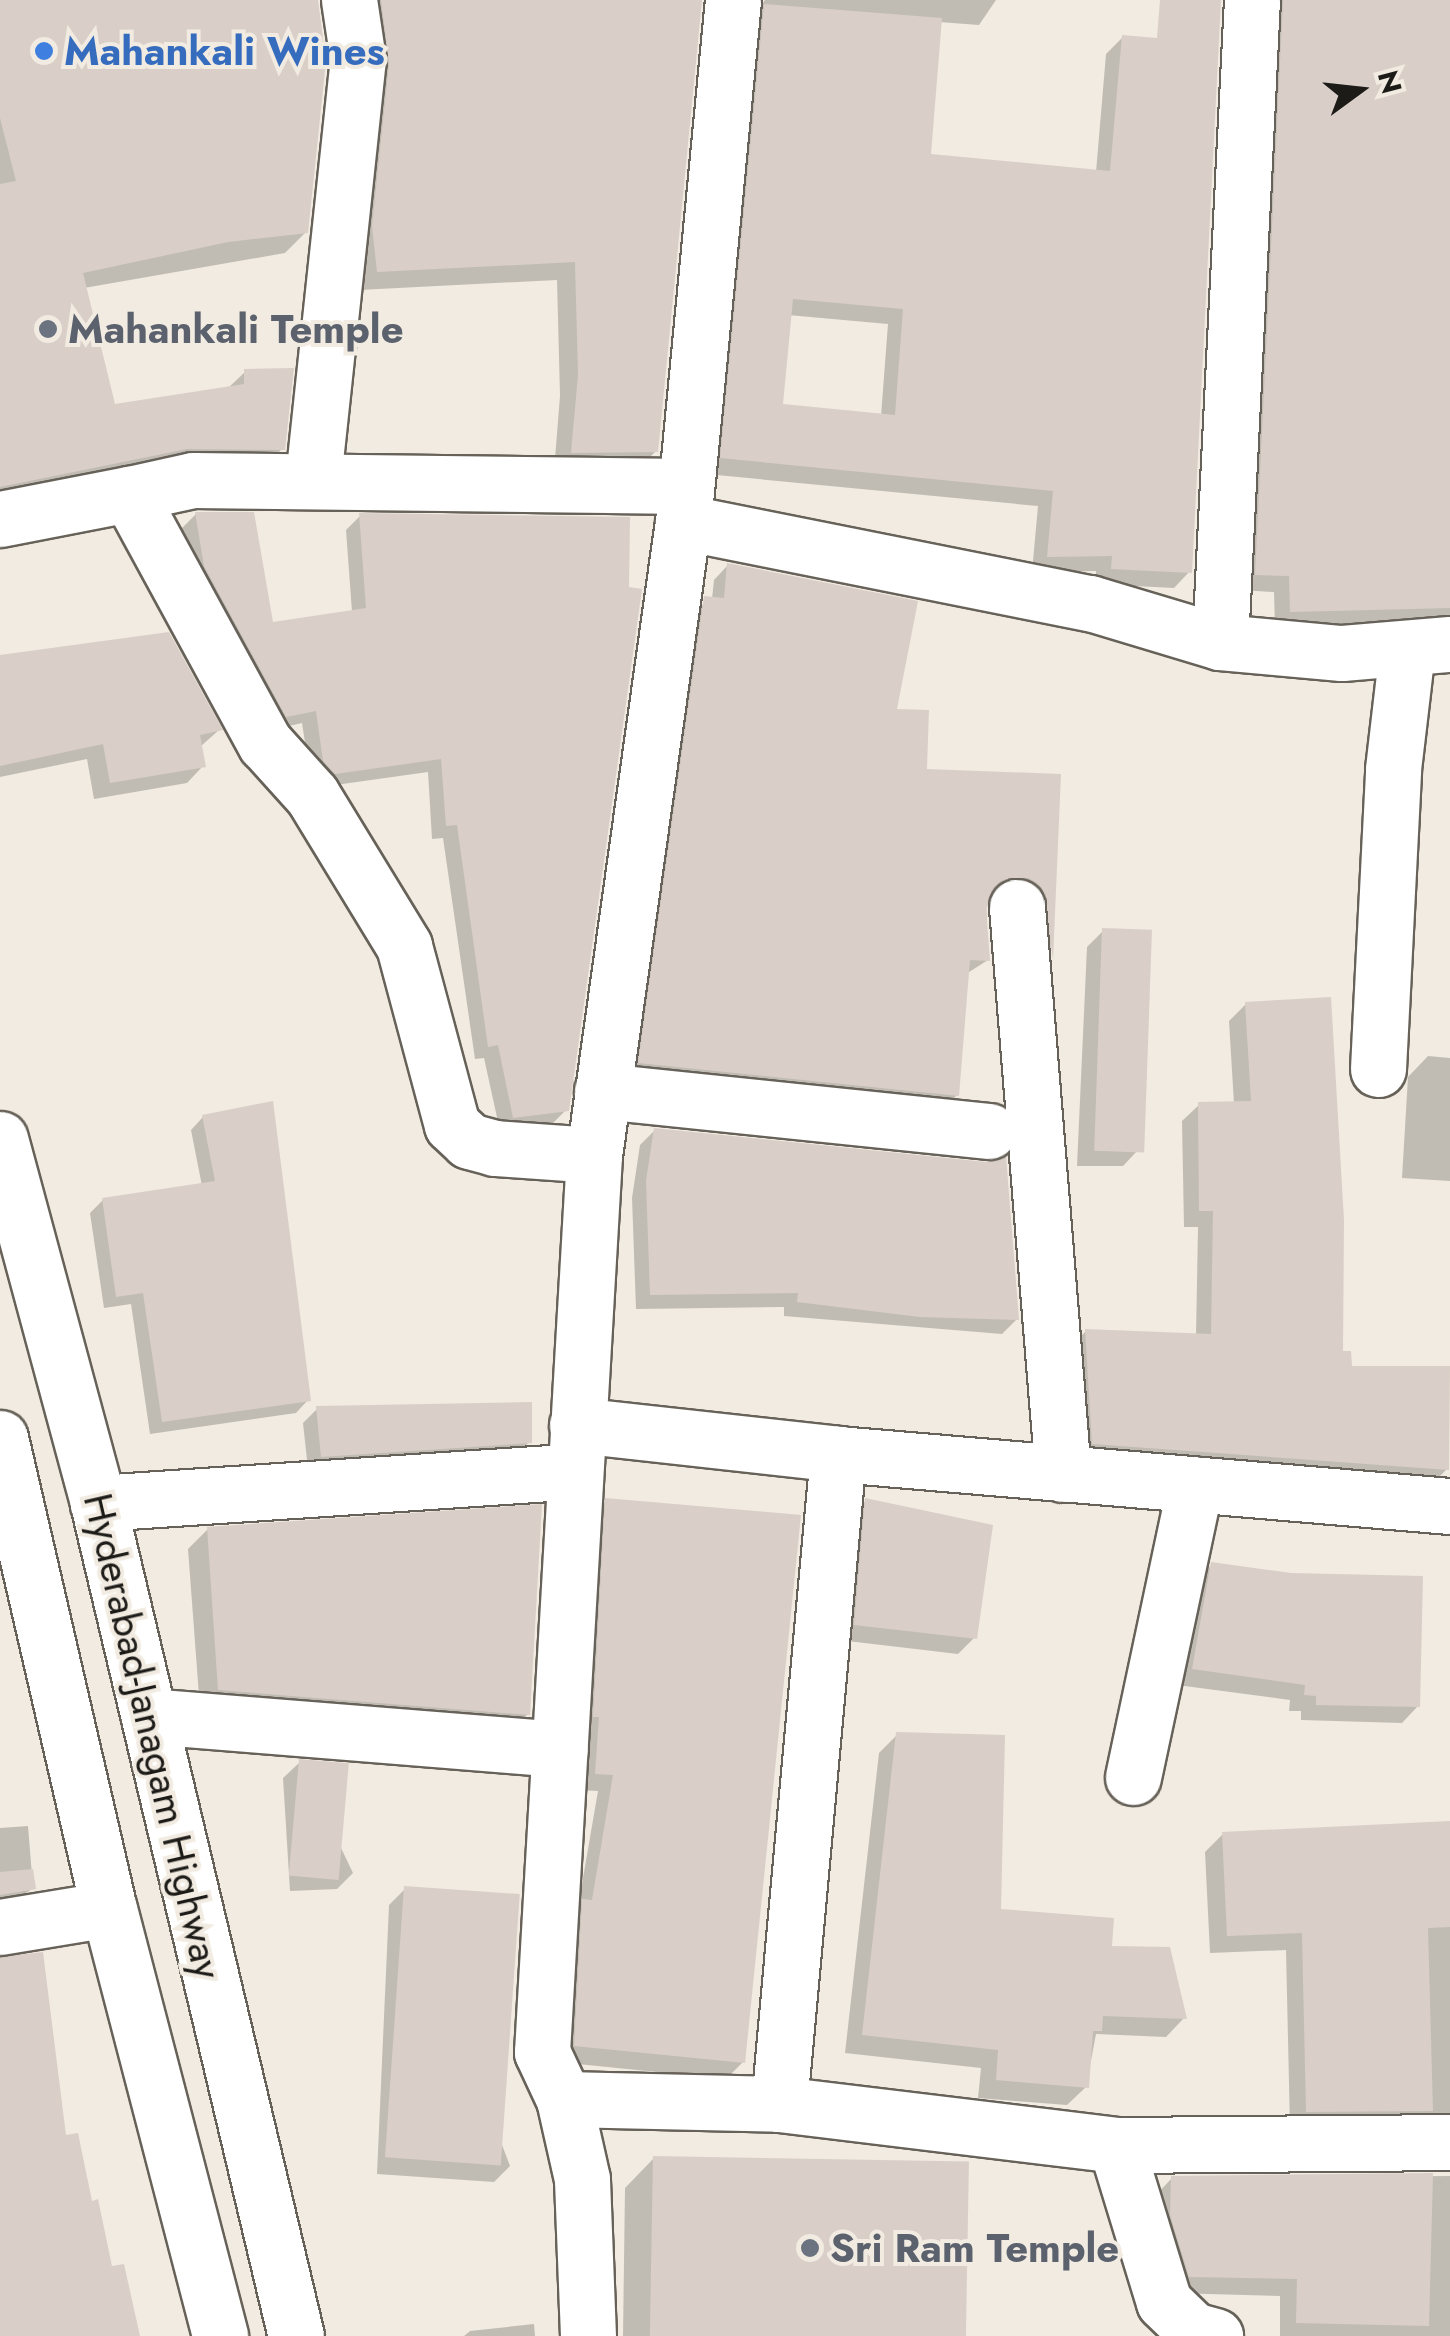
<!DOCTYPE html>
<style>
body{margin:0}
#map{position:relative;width:1450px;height:2336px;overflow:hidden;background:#f1ebe1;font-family:Jost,sans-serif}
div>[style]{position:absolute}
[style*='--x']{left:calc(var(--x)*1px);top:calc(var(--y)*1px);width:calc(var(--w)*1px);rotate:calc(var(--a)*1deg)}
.shadow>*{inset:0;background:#0003}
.building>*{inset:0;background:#d9cfc8;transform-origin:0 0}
.roads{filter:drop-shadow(2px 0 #676259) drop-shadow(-2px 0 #676259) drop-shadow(0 2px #676259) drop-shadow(0 -2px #676259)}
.minor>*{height:55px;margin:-27.5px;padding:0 27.5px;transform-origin:27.5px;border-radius:27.5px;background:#fff}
.highway>*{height:55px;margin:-27.5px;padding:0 27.5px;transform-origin:27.5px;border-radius:27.5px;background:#fff}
.dots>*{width:28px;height:28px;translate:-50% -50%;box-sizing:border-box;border:5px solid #f1ebe1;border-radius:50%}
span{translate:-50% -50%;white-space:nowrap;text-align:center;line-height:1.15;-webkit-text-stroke:8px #f1ebe1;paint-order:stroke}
.shop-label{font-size:40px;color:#366cbe;font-weight:700}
.left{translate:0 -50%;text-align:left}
.worship-label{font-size:40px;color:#5b616d;font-weight:700}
.street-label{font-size:40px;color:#1d1b18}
.north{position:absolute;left:1310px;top:40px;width:100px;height:100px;-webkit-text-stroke:8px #f1ebe1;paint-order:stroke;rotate:75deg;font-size:28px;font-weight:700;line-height:40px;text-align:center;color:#1d1b18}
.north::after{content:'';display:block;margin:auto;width:35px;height:45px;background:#1d1b18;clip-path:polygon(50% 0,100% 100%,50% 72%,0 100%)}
</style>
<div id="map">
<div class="shadow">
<i style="clip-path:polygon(0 0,297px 0,306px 232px,285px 253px,84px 288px,114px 407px,227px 389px,245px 372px,282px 449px,262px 469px,0 502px)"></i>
<i style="clip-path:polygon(355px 0,678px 0,656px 451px,637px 470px,554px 471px,560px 396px,557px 280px,359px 290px)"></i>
<i style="clip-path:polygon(evenodd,765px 0,996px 0,979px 25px,939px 22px,929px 156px,1096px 172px,1106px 54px,1122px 38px,1190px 571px,1174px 588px,1096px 584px,1096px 571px,1032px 572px,1038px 506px,706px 474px,749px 23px,765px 0,788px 315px,888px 324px,881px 416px,780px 406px,788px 315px)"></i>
<i style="clip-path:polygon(1263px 0,1450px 0,1450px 616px,1444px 623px,1275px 627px,1274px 592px,1240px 590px)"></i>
<i style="clip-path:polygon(196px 514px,271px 624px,352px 612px,346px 530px,360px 516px,566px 1110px,552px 1124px,500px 1131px,484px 1058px,475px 1059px,443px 838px,432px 839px,428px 772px,321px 787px,310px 775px,302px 723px,272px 730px,191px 581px,182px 528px)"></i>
<i style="clip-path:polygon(728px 565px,894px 711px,924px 771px,1059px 777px,1050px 959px,1039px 971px,999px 889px,986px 898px,988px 960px,966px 974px,957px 1095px,942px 1110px,625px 1077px,691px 613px,712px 599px,714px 580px)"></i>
<i style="clip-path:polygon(0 659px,219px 730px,200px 747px,203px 766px,187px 783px,94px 799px,87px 759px,0 777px)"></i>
<i style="clip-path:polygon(1103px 931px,1139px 1149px,1123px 1166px,1077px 1166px,1087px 947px)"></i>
<i style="clip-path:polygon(1246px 1004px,1341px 1354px,1447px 1469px,1431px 1485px,1076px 1460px,1070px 1348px,1086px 1331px,1196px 1336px,1198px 1227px,1184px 1227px,1182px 1121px,1199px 1105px,1234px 1104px,1229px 1021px)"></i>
<i style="clip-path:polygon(1428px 1056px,1450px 1058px,1450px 1181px,1402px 1178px,1408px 1077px)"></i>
<i style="clip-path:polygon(203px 1117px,308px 1400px,296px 1413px,150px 1434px,131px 1304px,104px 1308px,90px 1213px,103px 1200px,202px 1186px,191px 1130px)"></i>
<i style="clip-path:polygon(655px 1130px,1017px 1319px,1002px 1334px,784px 1316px,784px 1307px,636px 1309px,632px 1198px,640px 1145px)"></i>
<i style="clip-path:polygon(317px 1409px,529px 1442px,516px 1455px,308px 1469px,303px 1423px)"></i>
<i style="clip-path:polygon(606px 1501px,743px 2062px,726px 2079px,558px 2062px,567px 1918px,578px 1907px,598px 1791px,580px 1790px,590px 1517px)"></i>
<i style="clip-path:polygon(866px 1501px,975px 1637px,958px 1654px,839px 1640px,850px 1517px)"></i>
<i style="clip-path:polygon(208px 1529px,528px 1714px,508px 1734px,200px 1709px,188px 1549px)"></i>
<i style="clip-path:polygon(1212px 1565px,1418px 1706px,1402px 1723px,1301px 1720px,1301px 1711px,1289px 1711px,1290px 1700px,1177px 1685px,1195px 1581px)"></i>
<i style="clip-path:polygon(897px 1735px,999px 1911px,1109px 1948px,1184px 2018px,1166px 2037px,1096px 2034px,1086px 2087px,1067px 2105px,978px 2098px,981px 2068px,845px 2053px,879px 1753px)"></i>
<i style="clip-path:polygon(300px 1762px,353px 1873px,337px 1889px,290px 1891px,283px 1778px)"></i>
<i style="clip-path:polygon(1450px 1824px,1450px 2134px,1290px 2128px,1286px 1950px,1210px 1953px,1205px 1852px,1223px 1834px)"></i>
<i style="clip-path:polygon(28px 1826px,33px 1888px,0 1912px,0 1828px)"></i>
<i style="clip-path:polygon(405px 1889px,510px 2166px,494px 2182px,377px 2174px,389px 1905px)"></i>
<i style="clip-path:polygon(654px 2158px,965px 2336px,623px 2336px,625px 2188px)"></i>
<i style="clip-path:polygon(1450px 2176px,1450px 2336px,1280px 2336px,1280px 2296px,1172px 2293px,1155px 2196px,1172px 2178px)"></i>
<i style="clip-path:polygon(534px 2324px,535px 2336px,464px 2336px,470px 2331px)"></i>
</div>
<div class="building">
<i style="clip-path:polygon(0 0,318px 0,326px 61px,308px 233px,228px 242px,83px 273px,115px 404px,244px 384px,244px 369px,294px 368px,285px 450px,187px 449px,0 487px,0 184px,16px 181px,0 118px)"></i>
<i style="clip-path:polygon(381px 0,702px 0,658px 452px,571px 453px,578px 375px,575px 262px,377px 272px,372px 226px,389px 63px)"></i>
<i style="clip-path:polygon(evenodd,1160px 0,1221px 0,1192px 573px,1111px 569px,1112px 556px,1047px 557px,1053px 491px,720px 458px,764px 4px,942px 18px,931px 154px,1110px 171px,1122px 35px,1157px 38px,1160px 0,793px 299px,903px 309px,895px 415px,783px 404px,793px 299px)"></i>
<i style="clip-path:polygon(1283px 0,1450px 0,1450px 608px,1290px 612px,1289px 576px,1255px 575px)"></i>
<i style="clip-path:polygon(195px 512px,254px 512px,273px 622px,366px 608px,359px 513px,630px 517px,629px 587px,642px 589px,569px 1111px,513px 1118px,498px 1045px,488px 1047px,457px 825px,446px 826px,441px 759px,335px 774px,323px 761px,316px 711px,286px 717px,204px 566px)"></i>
<i style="clip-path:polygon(727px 563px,918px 601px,897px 709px,929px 710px,927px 769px,1061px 774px,1053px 960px,1043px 890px,1029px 878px,1000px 881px,986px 909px,990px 961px,970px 960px,959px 1096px,638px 1063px,704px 596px,724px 598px)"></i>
<i style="clip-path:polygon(169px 632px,223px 730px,200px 735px,206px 767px,110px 783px,103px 744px,0 766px,0 655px)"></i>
<i style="left:1102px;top:928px;width:50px;height:223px;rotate:2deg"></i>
<i style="clip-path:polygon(1331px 997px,1344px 1220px,1343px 1351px,1351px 1351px,1352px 1366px,1450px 1366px,1449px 1470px,1092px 1444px,1085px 1329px,1211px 1334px,1213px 1211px,1199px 1211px,1198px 1102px,1251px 1101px,1245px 1002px)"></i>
<i style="clip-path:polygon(273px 1101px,311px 1401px,162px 1422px,143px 1293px,116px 1297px,102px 1198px,215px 1181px,202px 1115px)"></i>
<i style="clip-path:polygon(654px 1128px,986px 1162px,1006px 1156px,1019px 1320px,920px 1317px,797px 1302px,798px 1293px,650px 1295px,646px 1181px)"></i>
<i style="clip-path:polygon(532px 1402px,532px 1443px,321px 1457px,316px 1406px)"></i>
<i style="clip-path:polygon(605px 1498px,801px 1515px,745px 2063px,574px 2046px,582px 1899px,592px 1900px,613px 1775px,595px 1774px,599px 1717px,593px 1717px)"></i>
<i style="clip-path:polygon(865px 1498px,993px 1525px,977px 1639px,854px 1625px)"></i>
<i style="clip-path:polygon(542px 1504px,530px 1715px,218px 1690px,207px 1527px)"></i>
<i style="clip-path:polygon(1211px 1562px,1291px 1573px,1423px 1576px,1420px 1707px,1316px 1705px,1316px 1696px,1304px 1695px,1305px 1685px,1192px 1669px)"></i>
<i style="clip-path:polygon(896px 1732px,1005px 1735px,1001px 1909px,1114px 1918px,1112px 1946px,1170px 1947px,1187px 2019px,1103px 2016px,1102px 2031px,1093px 2031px,1089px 2088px,996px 2080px,998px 2050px,862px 2035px)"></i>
<i style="left:299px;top:1759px;width:50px;height:117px;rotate:5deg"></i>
<i style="clip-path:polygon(1450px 1821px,1450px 1927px,1428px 1928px,1433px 2111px,1306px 2112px,1302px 1933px,1227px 1936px,1222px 1832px)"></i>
<i style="clip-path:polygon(33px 1869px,36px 1889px,0 1895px,0 1872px)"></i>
<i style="left:404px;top:1886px;width:116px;height:272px;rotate:4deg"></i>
<i style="clip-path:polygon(43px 1952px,66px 2135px,78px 2133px,92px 2201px,98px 2199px,112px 2266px,124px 2264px,140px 2336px,0 2336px,0 1957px)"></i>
<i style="left:653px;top:2156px;width:316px;height:180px;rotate:1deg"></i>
<i style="clip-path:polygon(1433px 2173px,1429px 2326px,1296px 2323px,1297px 2279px,1189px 2277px,1170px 2215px,1171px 2176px)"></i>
</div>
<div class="roads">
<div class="minor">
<i style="--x:313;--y:479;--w:421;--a:-83.9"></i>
<i style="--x:358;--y:60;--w:61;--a:-98.5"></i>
<i style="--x:129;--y:494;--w:66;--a:-12.3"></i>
<i style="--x:193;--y:480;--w:493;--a:0.7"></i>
<i style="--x:0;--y:519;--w:131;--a:-11"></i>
<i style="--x:129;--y:494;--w:284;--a:61.4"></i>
<i style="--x:265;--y:743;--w:70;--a:47.9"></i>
<i style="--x:312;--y:795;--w:177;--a:58.6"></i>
<i style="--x:404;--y:946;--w:185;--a:75"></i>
<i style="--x:452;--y:1125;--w:23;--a:43"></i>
<i style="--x:469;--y:1141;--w:27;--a:15"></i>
<i style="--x:495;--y:1148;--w:99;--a:4"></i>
<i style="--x:683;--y:522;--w:415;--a:11.3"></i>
<i style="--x:1090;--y:603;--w:136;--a:16.7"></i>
<i style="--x:1220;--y:642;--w:122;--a:5.2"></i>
<i style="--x:1342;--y:653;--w:108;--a:-4.8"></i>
<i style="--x:1220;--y:642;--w:643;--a:-87.15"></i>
<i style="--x:1017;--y:907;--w:569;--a:85.36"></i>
<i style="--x:1378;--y:1069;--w:300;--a:-87.1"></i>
<i style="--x:1393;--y:769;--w:120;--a:-83.3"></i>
<i style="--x:602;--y:1091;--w:389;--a:5.9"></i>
<i style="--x:577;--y:1425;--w:263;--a:6.3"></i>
<i style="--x:838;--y:1454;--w:614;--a:4.86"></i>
<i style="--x:98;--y:1503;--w:477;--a:-3.8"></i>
<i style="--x:149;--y:1716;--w:412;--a:4.6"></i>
<i style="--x:1133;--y:1777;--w:299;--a:-78"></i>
<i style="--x:0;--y:1927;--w:110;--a:-9.4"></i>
<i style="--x:564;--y:2099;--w:215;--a:1.3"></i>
<i style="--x:779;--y:2104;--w:339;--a:6.9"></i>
<i style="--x:1116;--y:2145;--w:164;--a:73"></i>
<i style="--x:1164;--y:2302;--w:40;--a:44"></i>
<i style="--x:1193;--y:2330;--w:23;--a:15"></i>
<i style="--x:779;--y:2104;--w:653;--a:-84.81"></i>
<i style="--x:1116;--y:2145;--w:334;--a:-0.5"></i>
<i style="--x:588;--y:2336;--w:157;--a:-92.2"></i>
<i style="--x:582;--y:2179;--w:82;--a:-102.7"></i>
<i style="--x:564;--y:2099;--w:52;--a:-115.1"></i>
<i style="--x:542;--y:2052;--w:899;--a:-86.68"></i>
<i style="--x:594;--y:1155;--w:639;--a:-82"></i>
<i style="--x:683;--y:522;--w:524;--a:-84.53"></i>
</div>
<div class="highway">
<i style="--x:0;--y:1139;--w:377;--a:74.9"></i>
<i style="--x:98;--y:1503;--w:856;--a:76.63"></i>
<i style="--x:0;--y:1438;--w:483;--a:77"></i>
<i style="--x:109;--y:1909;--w:441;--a:75.4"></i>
</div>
</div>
<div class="dots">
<i style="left:44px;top:51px;background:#3f7fe0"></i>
<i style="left:48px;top:329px;background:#6b7280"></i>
<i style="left:810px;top:2248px;background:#6b7280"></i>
</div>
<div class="shop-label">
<span class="left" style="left:64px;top:51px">Mahankali Wines</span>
</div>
<div class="worship-label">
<span class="left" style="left:68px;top:329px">Mahankali Temple</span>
<span class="left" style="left:830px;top:2248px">Sri Ram Temple</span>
</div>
<div class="street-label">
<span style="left:153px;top:1736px;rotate:77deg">Hyderabad-Janagam Highway</span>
</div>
<div class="north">N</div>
</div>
